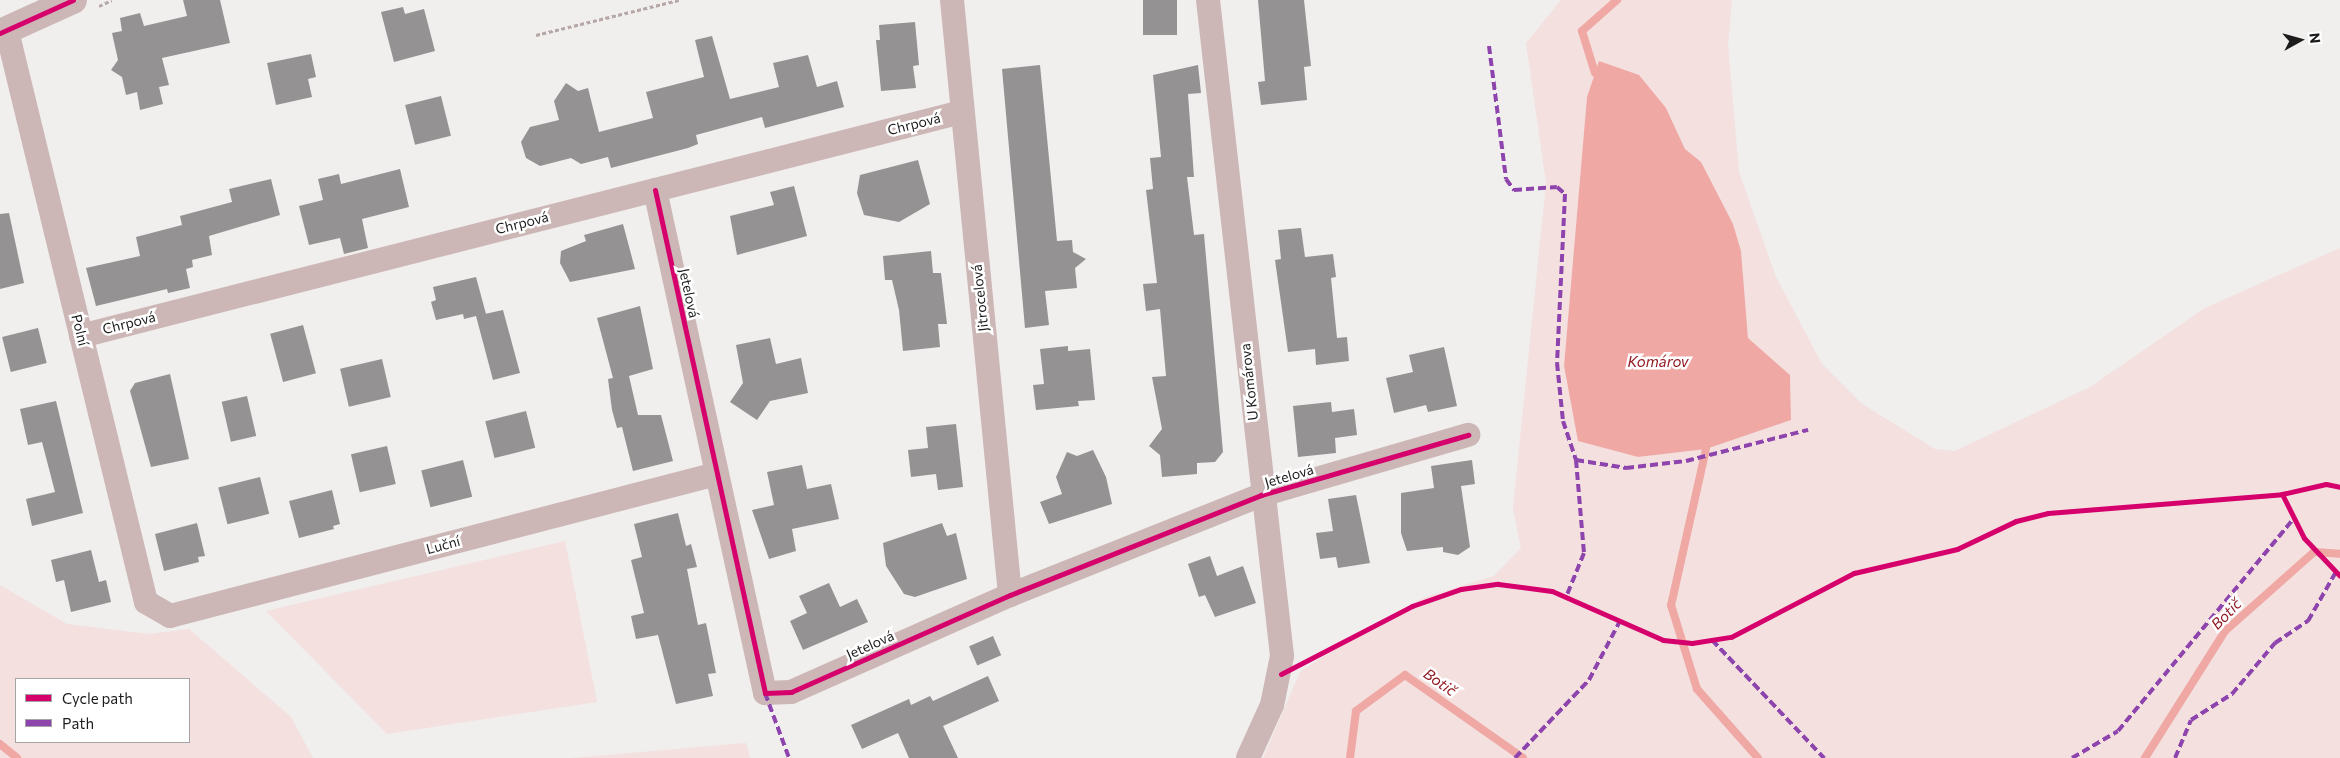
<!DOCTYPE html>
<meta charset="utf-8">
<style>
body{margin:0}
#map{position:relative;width:2340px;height:758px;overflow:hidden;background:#f1eeee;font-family:Commissioner,sans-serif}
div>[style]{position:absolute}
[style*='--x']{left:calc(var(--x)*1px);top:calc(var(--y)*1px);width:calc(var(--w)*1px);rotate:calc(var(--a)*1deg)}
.green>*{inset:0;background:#f3e0df}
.water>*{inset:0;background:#efa8a4}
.stream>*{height:8px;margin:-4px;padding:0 4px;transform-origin:4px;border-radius:4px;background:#efa8a4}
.building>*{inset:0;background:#949292;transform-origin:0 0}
.path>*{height:3px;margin-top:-1.5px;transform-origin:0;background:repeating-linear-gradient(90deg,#b5a8a7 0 4px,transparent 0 6.5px)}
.minor>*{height:24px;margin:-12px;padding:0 12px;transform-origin:12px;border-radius:12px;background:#ccb7b6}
.tertiary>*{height:28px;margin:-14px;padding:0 14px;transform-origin:14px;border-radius:14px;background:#ccb7b6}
.quiet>*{height:4px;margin-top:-2px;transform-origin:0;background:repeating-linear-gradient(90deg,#8e44ad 0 8px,transparent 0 12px)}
.cycleway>*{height:5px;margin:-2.5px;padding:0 2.5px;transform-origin:2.5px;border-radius:2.5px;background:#d6006c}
span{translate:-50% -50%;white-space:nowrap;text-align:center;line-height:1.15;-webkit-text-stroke:5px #fff;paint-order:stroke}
.street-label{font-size:14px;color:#1d1c1c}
.water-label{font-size:15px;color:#911b22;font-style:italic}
.legend{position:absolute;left:15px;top:678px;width:175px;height:65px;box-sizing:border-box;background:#fff;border:1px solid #a5a4a4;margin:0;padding:6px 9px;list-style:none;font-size:15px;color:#1d1c1c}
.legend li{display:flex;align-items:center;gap:10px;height:25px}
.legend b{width:25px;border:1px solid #a5a4a4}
.north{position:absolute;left:2275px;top:15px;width:50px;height:50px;-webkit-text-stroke:4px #fff;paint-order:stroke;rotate:83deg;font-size:14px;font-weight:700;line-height:20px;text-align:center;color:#1d1c1c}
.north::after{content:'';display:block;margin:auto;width:18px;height:22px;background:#1d1c1c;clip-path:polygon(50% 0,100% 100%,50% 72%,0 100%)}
</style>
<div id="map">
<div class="green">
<i style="clip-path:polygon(evenodd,1561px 0,1732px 0,1728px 45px,1739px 172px,1776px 277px,1822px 364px,1862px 404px,1935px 449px,1955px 451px,2090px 387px,2205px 308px,2340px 248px,2340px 758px,1263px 758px,1300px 672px,1366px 628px,1425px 597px,1494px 576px,1521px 548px,1513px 508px,1546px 183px,1526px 43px,1561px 0,1599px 61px,1666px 108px,1685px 149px,1733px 224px,1741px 251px,1748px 338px,1790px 375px,1791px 420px,1706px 449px,1638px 457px,1578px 441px,1564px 366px,1587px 97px,1599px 61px)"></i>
<i style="clip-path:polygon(565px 541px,597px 702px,387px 734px,266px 611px)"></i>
<i style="clip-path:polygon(evenodd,0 585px,67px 624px,149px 634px,189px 629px,291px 717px,313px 758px,0 758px,0 585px,16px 679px,189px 679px,189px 742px,16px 742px,16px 679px)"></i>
<i style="clip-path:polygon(746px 743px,750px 758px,572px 758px)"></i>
</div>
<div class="water">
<i style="clip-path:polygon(1599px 61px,1639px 75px,1666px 108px,1685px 149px,1701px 162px,1733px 224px,1741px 251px,1748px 338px,1790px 375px,1791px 420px,1706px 449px,1638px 457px,1578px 441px,1564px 366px,1587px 97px)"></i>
</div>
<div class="stream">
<i style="--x:1595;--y:73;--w:44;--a:-107.2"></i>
<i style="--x:1582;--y:31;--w:47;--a:-41.5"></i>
<i style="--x:1706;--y:449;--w:160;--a:102.6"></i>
<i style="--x:1671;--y:605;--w:88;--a:72.8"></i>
<i style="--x:1697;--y:689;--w:92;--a:48.5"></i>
<i style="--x:0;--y:744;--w:22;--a:39"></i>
<i style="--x:1350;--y:758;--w:47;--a:-82.7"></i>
<i style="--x:1356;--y:711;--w:61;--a:-36.3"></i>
<i style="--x:1405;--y:675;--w:144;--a:35.1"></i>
<i style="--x:2145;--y:758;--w:150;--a:-57.8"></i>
<i style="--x:2225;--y:631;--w:119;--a:-41.6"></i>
<i style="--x:2314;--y:552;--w:26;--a:4"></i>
</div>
<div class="building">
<i style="clip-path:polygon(183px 0,220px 0,230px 43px,162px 58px,169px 85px,159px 87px,163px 104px,140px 110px,137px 92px,126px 95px,122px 77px,111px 70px,118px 60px,112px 33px,122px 31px,120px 18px,140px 13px,144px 26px,187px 16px)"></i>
<i style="left:1143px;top:0;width:34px;height:35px"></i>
<i style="clip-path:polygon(1258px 0,1304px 0,1311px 66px,1304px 67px,1307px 100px,1261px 105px,1258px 82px,1265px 81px)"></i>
<i style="clip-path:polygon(403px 7px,405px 14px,424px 9px,435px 51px,394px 62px,381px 12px)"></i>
<i style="clip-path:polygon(915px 22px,919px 65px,913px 66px,916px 88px,881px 91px,876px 40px,880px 40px,879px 25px)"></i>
<i style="clip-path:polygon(712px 36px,730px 99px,779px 87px,773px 63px,808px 55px,817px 87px,837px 81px,844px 107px,765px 128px,762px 117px,696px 135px,698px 144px,688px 148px,611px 168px,608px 157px,581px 164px,571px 158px,540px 166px,526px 158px,521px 142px,530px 127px,559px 120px,554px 101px,566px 83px,578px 91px,588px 88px,599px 132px,653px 118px,646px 92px,704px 77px,695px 40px)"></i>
<i style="clip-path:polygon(311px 54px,316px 77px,308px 79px,312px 97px,276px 105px,267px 63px)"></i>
<i style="clip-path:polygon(1040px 65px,1057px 241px,1072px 240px,1073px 252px,1086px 259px,1075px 268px,1077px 288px,1045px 291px,1049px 325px,1025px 328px,1002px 69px)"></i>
<i style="clip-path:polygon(1198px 65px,1201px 93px,1188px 94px,1194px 177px,1187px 177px,1194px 235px,1204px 234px,1223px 452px,1215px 462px,1197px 463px,1197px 474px,1162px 477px,1160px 455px,1149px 446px,1162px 429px,1152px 377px,1166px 376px,1160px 309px,1146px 311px,1143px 284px,1157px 283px,1146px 190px,1153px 189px,1150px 158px,1161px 157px,1153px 75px)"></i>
<i style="left:441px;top:96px;width:41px;height:37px;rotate:76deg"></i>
<i style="clip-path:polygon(918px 160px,930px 204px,899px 222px,864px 215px,857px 193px,860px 175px)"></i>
<i style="clip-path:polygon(400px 169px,409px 207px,362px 219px,368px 248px,344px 254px,340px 238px,309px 245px,299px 206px,323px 200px,318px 179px,339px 174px,341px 184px)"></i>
<i style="clip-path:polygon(271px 179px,280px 215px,209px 236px,212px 255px,192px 260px,193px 267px,186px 269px,190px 288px,168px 293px,167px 289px,96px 306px,86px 268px,140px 256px,136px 237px,182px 225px,180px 216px,232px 202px,229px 189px)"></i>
<i style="clip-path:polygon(794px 186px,807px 236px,737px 255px,730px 216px,774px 205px,770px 192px)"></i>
<i style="clip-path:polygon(9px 213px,24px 283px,0 289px,0 214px)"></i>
<i style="clip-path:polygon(623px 224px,635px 269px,570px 282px,560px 263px,561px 251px,586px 241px,584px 235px)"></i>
<i style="clip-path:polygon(1301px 228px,1305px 257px,1333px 254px,1336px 277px,1331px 278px,1337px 338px,1347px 337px,1349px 361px,1316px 365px,1315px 349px,1288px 352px,1275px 260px,1281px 259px,1278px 230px)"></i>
<i style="clip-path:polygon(931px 251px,933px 273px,941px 273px,947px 324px,938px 324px,940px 347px,903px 351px,899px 310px,892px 280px,885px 280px,883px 256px)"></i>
<i style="clip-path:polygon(476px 277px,486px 314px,480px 315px,503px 310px,520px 373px,493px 380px,476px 316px,464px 319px,463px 314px,436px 320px,431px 302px,436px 300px,433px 287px)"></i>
<i style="clip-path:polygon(640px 306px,653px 369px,629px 376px,638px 415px,661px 415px,673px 461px,633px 471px,622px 427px,617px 428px,612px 410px,608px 379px,613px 378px,597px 318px)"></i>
<i style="left:303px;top:325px;width:50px;height:34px;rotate:75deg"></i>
<i style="left:38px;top:328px;width:36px;height:37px;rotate:76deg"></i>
<i style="clip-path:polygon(770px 338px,776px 364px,801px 358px,808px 393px,770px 401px,757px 420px,730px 402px,743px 383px,736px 345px)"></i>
<i style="clip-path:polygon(1068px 346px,1068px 351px,1090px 349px,1095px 400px,1078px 401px,1079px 406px,1036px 410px,1033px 385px,1044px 384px,1040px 349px)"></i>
<i style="clip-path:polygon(1444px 347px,1457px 406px,1428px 412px,1426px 405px,1394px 413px,1386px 378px,1413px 372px,1409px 355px)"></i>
<i style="left:382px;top:359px;width:39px;height:43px;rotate:77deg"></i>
<i style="clip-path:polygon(170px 374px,189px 459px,151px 467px,130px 391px,135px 383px)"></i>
<i style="left:247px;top:396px;width:41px;height:26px;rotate:77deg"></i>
<i style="clip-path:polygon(56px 401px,83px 513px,32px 526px,26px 499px,55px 492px,42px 442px,28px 445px,20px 409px)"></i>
<i style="clip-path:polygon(1331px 402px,1332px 412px,1354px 409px,1357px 435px,1335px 438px,1336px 453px,1298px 457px,1293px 406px)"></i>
<i style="left:526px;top:411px;width:38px;height:42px;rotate:76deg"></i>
<i style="clip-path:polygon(956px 424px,963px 487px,938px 490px,936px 474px,911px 477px,908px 450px,928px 448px,926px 427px)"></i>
<i style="left:387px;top:446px;width:39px;height:37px;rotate:77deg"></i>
<i style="clip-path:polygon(1093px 450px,1106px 477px,1112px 504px,1049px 524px,1040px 502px,1062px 494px,1056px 477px,1067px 452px,1077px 456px)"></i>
<i style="left:463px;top:460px;width:38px;height:43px;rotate:76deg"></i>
<i style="clip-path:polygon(1472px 460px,1475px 484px,1461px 486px,1470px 547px,1458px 555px,1443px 552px,1443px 547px,1407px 551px,1401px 533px,1401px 493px,1434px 488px,1431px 466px)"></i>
<i style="clip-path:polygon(802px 465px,807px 489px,831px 484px,839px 519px,792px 529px,796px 551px,769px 559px,752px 510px,774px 505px,767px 472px)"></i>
<i style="left:260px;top:477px;width:38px;height:43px;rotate:76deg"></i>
<i style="clip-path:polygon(332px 490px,340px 524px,333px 526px,334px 529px,299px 538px,289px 501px)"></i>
<i style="clip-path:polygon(1356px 495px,1370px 563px,1338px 568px,1336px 557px,1320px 559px,1316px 533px,1333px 531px,1328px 499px)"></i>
<i style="clip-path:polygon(678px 513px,686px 546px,691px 544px,697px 567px,687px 569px,698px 625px,706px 623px,716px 673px,708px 674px,713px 696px,676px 704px,658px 635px,636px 639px,631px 616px,644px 613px,631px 560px,642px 557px,634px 524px)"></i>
<i style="clip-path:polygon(197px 523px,205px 556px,198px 557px,199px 562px,164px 571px,155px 534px)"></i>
<i style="clip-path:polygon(942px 523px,947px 536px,956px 533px,967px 579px,915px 597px,904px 594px,886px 566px,883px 543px)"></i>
<i style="clip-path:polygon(91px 550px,99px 582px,106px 580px,111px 602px,71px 612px,64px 580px,56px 582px,51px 560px)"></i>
<i style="clip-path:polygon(1210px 556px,1217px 576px,1243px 566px,1256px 603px,1215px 617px,1205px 595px,1199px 597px,1188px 564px)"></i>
<i style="clip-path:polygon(829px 583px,840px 607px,857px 599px,868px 622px,803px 650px,790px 621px,807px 613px,799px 596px)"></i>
<i style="left:993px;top:636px;width:21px;height:26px;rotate:67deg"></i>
<i style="clip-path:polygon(988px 676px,999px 701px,943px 726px,958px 758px,909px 758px,898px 733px,862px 749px,851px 725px,909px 699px,911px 705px,930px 696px,933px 701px)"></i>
</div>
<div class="path">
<i style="--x:99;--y:6;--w:14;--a:-25"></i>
<i style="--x:536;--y:35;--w:147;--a:-13.8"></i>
</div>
<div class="minor">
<i style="--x:952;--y:0;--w:598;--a:84.43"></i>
<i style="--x:1208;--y:0;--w:660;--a:83.56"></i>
<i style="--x:1282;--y:656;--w:50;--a:101.5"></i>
<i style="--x:1272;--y:705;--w:58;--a:114.4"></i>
<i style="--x:7;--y:31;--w:588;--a:76.32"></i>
<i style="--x:146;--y:602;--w:28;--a:30"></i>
<i style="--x:170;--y:616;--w:564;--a:-14.58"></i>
<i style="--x:655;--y:190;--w:515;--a:77.66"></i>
<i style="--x:765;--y:693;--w:26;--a:-2"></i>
<i style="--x:791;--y:692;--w:240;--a:-23.9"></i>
<i style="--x:1010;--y:595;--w:270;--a:-21.7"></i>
<i style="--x:1261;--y:495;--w:216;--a:-16.2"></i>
<i style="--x:81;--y:336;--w:909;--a:-14.27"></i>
</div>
<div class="tertiary">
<i style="--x:0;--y:33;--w:80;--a:-24.3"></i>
</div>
<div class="quiet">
<i style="--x:1489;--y:46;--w:134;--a:82.7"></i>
<i style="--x:1506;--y:179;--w:14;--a:54"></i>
<i style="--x:1514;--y:190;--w:43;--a:-4"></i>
<i style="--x:1557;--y:187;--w:11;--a:41"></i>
<i style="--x:1565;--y:194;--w:169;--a:92.7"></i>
<i style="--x:1557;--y:363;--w:58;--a:84.1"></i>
<i style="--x:1563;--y:421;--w:41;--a:71.6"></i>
<i style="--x:1576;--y:460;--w:93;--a:85.1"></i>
<i style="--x:1584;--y:553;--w:48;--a:112.2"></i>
<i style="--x:1576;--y:460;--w:51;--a:9.1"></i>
<i style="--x:1626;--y:468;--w:60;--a:-6.7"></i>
<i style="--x:1686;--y:461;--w:126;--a:-14.3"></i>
<i style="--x:1712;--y:640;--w:163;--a:46.5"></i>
<i style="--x:765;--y:693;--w:69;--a:69.7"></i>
<i style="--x:1515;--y:758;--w:108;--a:-46.5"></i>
<i style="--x:1589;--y:680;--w:67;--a:-62.3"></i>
<i style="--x:2072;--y:758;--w:53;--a:-30.4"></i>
<i style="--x:2118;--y:731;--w:276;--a:-50.4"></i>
<i style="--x:2175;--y:758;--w:41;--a:-67.2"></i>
<i style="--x:2191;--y:720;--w:49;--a:-32.4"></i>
<i style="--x:2232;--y:694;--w:67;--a:-49.9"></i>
<i style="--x:2275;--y:643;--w:40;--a:-34"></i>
<i style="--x:2308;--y:621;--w:56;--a:-60.3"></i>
</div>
<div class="cycleway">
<i style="--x:0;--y:33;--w:80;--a:-24.3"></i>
<i style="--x:655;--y:190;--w:515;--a:77.66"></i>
<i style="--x:765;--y:693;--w:26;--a:-2"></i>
<i style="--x:791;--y:692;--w:240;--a:-23.9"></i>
<i style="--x:1010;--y:595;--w:270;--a:-21.7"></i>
<i style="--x:1261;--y:495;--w:216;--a:-16.2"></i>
<i style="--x:2282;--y:494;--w:49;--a:63.4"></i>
<i style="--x:2304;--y:538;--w:52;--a:46.5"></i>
<i style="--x:1281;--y:674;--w:148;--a:-27.4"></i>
<i style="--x:1412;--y:606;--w:52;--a:-19.1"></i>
<i style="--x:1461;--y:589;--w:37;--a:-8"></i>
<i style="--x:1498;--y:584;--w:54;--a:7.4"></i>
<i style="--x:1552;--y:591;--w:121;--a:23.8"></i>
<i style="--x:1663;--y:640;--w:29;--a:6"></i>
<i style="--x:1692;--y:643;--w:39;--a:-9"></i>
<i style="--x:1731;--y:637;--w:139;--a:-27.5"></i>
<i style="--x:1854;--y:573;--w:106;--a:-13.1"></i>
<i style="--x:1957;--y:549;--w:65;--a:-25.4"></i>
<i style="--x:2016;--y:521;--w:33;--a:-14"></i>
<i style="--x:2048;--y:513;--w:235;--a:-4.6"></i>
<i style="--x:2282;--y:494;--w:45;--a:-12.8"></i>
<i style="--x:2326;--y:484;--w:14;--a:12"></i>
</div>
<div class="street-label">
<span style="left:914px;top:124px;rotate:-14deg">Chrpová</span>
<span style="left:522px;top:223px;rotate:-14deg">Chrpová</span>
<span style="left:689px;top:293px;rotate:78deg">Jetelová</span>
<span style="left:980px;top:298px;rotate:-96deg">Jitrocelová</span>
<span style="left:129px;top:323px;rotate:-14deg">Chrpová</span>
<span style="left:80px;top:330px;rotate:76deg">Polní</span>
<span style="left:1249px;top:382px;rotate:-96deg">U Komárova</span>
<span style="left:1289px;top:476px;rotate:-16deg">Jetelová</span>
<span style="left:443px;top:545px;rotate:-15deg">Luční</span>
<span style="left:870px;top:645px;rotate:-24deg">Jetelová</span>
</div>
<div class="water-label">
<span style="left:1658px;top:362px">Komárov</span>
<span style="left:2226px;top:614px;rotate:-46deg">Botič</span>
<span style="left:1440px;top:682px;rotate:35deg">Botič</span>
</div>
<ul class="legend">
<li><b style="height:6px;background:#d6006c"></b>Cycle path</li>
<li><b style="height:6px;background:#8e44ad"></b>Path</li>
</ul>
<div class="north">N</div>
</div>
